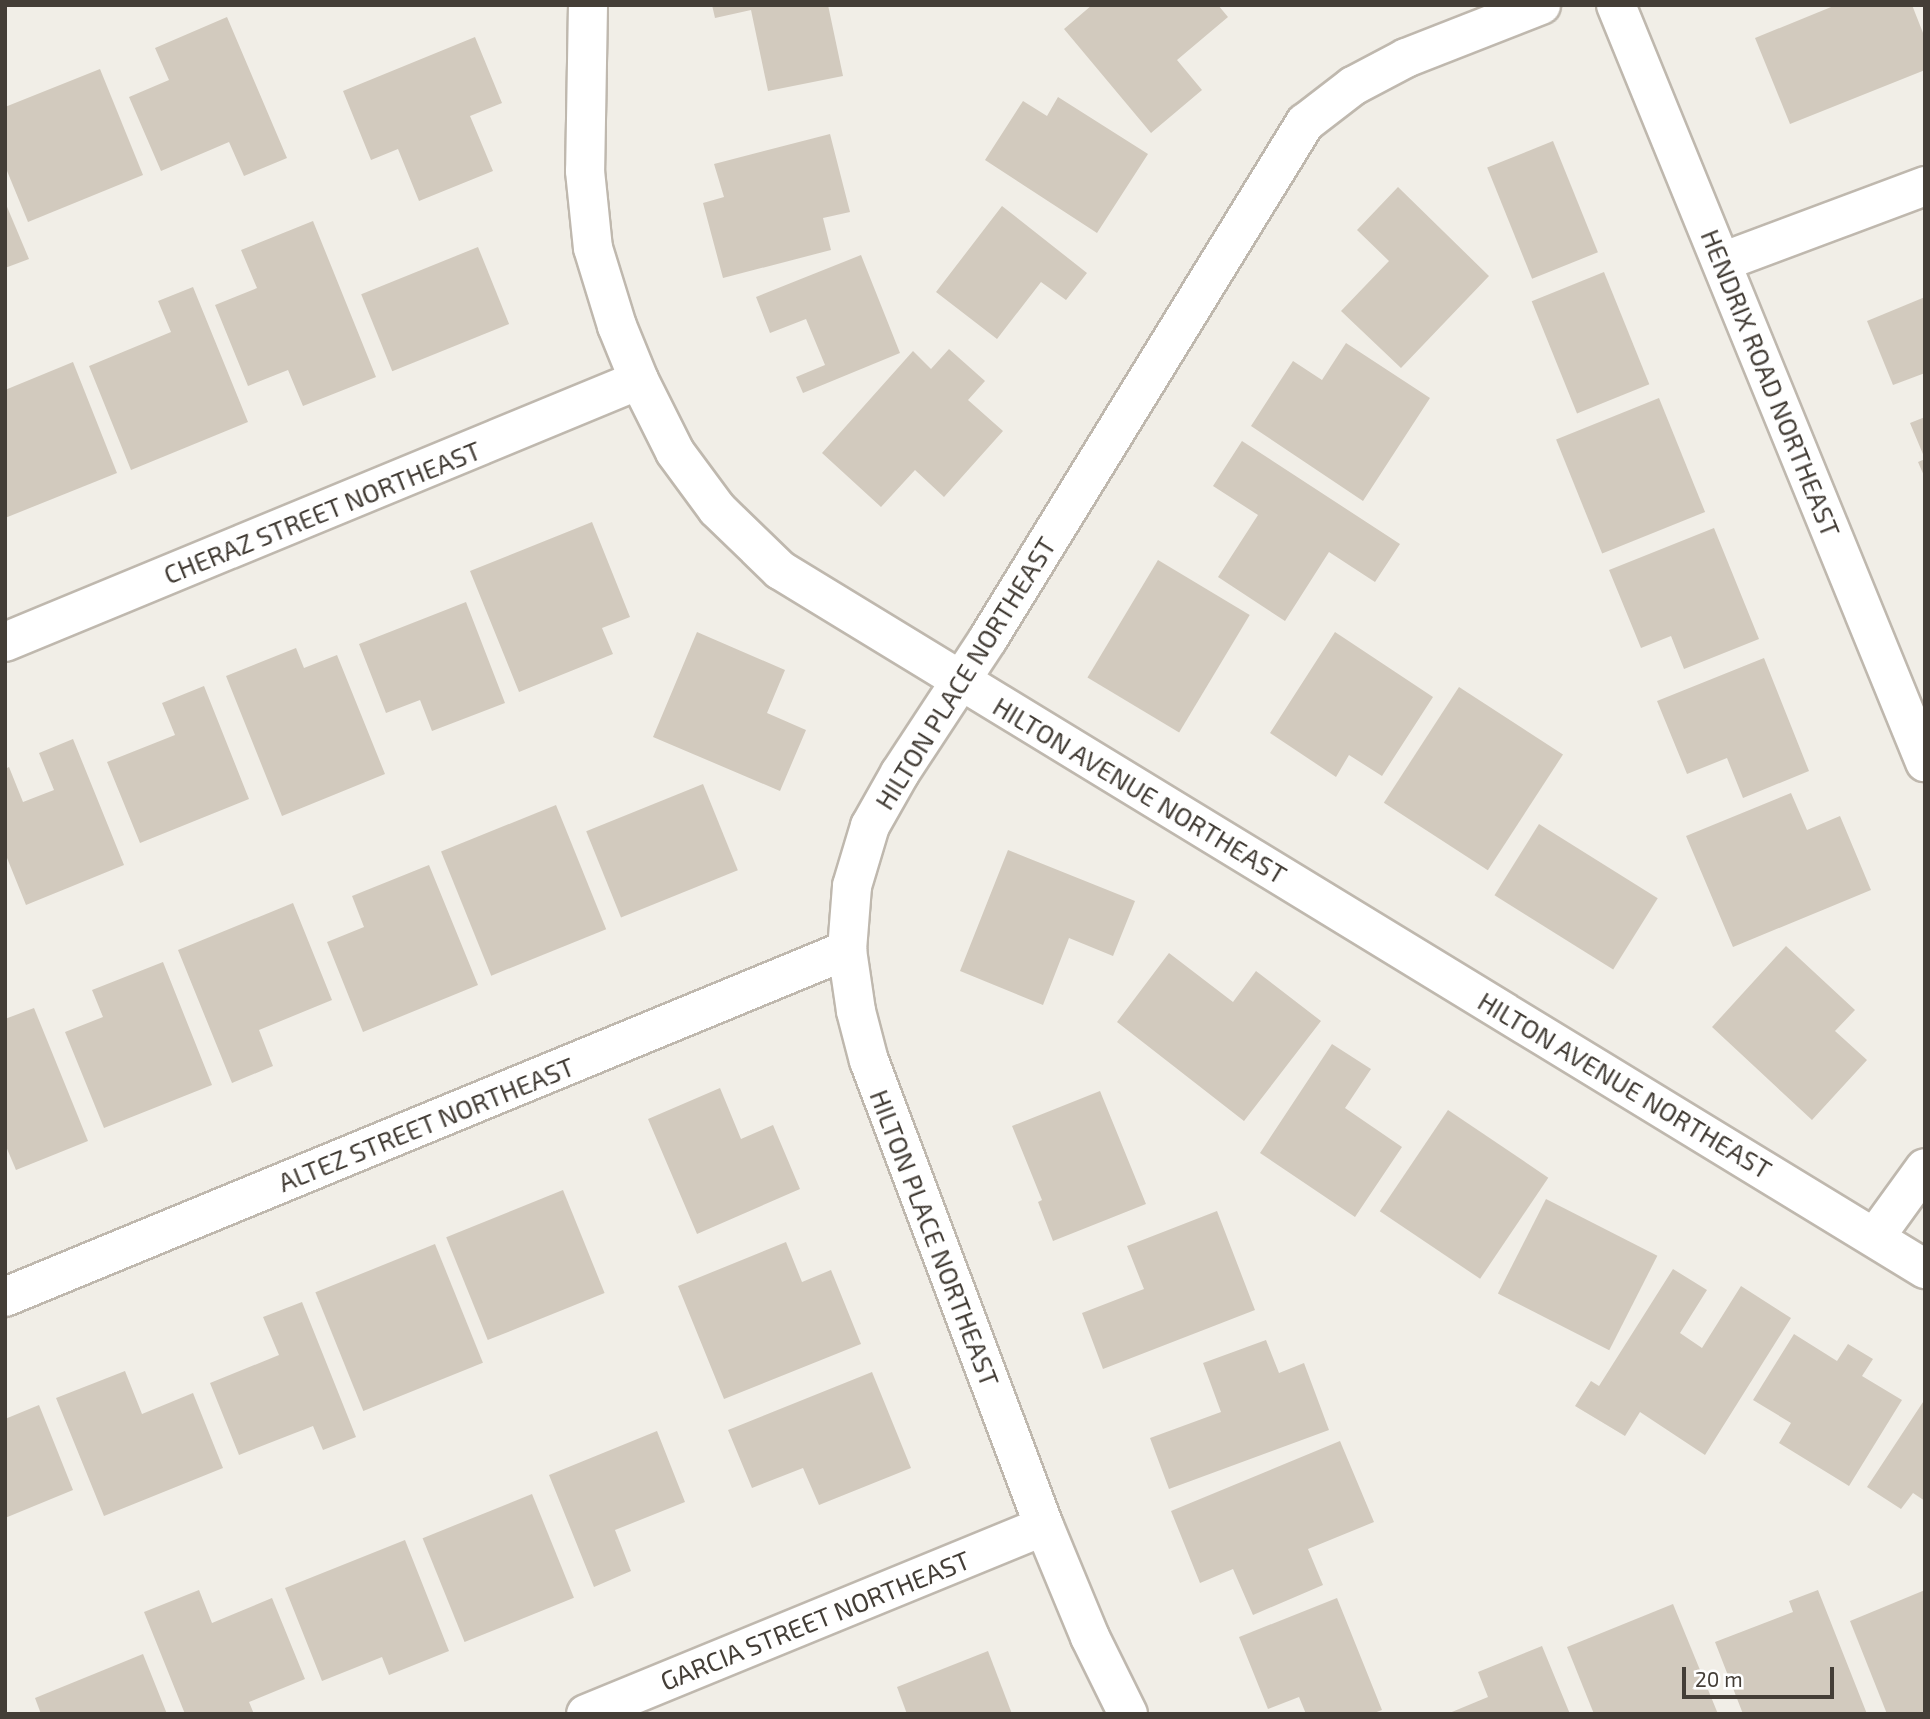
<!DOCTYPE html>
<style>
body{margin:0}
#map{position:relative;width:1930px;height:1719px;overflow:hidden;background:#f1eee7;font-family:"Exo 2",sans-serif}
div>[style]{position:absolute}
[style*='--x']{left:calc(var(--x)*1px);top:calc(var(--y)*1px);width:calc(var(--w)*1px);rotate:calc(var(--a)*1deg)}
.building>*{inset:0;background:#d2cabe;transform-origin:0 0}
.roads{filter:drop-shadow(2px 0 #bfb8ae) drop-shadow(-2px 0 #bfb8ae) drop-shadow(0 2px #bfb8ae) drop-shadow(0 -2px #bfb8ae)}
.minor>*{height:38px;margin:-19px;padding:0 19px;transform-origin:19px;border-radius:19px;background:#fff}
span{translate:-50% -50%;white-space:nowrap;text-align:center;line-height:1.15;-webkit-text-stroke:6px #fff;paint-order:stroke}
.street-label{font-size:26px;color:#443e37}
.frame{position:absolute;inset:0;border:7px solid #443e37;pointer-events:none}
.scale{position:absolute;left:1682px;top:1667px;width:152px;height:32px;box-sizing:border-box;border:4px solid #443e37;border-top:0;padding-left:9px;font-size:21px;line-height:24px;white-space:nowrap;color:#443e37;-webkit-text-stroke:5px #fff;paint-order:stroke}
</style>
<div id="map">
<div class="building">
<i style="clip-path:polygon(712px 5px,828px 5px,843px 76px,768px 91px,751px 10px,715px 18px)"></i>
<i style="clip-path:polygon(1092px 5px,1218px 5px,1228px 17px,1177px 60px,1202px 90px,1151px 133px,1064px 29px)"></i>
<i style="clip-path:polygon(1836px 5px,1912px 5px,1925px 38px,1925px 70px,1790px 124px,1755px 38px)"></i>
<i style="clip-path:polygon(227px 17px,287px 158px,244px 176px,229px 142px,161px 171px,129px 97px,169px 80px,155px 48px)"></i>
<i style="clip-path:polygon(475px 37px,502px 103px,470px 116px,493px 171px,419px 201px,398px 149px,371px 160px,343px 91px)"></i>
<i style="clip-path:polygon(100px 69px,143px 175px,28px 222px,5px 166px,5px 107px)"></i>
<i style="clip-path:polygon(1058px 97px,1148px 154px,1097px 233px,985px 160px,1023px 101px,1047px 116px)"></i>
<i style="clip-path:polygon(830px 134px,850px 212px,823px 218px,831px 250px,723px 278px,703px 203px,724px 197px,714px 164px)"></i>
<i style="left:1553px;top:141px;width:120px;height:71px;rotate:68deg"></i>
<i style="clip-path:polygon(1398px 187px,1489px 276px,1401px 368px,1341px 311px,1389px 261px,1357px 230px)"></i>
<i style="clip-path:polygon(5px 202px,29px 259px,5px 268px)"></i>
<i style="clip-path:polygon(1002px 206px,1087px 273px,1066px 300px,1041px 282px,997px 339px,936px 292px)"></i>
<i style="clip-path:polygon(313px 221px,376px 377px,303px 406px,288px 370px,248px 386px,215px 305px,257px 288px,241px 250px)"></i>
<i style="left:478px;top:247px;width:83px;height:126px;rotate:68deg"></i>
<i style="clip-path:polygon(861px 255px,900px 353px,803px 393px,796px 377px,825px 365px,806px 319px,770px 333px,756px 297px)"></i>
<i style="left:1604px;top:272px;width:121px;height:78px;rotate:68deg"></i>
<i style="clip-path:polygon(193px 287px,248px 422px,131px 470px,89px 366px,171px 332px,158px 301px)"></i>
<i style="clip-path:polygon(1925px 297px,1925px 373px,1893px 385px,1867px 321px)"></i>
<i style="clip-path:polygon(1346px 343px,1430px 398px,1363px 501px,1251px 426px,1293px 361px,1322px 380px)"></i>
<i style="clip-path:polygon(949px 349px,985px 381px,968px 400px,1003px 431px,944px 497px,915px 470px,881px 507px,822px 453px,913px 351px,931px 369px)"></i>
<i style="clip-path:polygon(73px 362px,117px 473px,5px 518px,5px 390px)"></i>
<i style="left:1659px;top:398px;width:123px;height:111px;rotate:68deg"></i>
<i style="clip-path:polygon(1925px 417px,1925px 478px,1918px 462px,1925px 459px,1910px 423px)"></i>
<i style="clip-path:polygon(1242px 441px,1400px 544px,1375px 582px,1329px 552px,1285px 621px,1218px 577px,1258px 515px,1213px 486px)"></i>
<i style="clip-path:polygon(592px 522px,630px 617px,602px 628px,613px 654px,519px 692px,470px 571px)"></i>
<i style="clip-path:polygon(1714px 528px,1759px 639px,1684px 669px,1671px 636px,1641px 648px,1609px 570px)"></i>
<i style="left:1158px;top:560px;width:107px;height:137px;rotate:31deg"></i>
<i style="clip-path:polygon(466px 602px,505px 703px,432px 731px,420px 700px,386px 713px,359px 644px)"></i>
<i style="clip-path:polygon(697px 632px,785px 670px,767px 713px,806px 730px,780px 791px,653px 737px)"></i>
<i style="clip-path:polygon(1335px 632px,1433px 697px,1382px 776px,1349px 755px,1336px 777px,1270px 733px)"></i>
<i style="clip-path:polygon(296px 648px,304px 668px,337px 655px,385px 774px,282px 816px,226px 676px)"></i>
<i style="clip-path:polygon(1764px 658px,1809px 771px,1743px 798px,1727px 758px,1687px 774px,1657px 701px)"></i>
<i style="clip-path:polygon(204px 686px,249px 799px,140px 843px,107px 762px,175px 735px,162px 703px)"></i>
<i style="left:1459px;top:687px;width:124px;height:138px;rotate:33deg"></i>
<i style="clip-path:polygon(73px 739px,124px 865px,26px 905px,5px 853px,5px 769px,9px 767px,23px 802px,54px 790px,39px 753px)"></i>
<i style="left:703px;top:784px;width:93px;height:126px;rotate:68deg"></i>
<i style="clip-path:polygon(1791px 793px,1807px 830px,1840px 816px,1871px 890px,1733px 947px,1686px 836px)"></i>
<i style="left:556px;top:805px;width:134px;height:124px;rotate:68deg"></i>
<i style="left:1539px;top:824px;width:140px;height:84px;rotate:32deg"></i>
<i style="clip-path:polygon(1008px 850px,1135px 901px,1113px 956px,1069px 938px,1043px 1005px,960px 971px)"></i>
<i style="clip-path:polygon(429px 865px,478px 985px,363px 1032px,327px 942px,364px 927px,352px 896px)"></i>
<i style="clip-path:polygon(293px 903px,332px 1000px,259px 1030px,273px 1066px,232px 1083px,178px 950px)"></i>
<i style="clip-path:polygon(1786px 946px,1855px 1010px,1835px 1031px,1867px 1060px,1812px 1120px,1712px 1027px)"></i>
<i style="clip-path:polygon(1169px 953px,1233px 1002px,1256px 971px,1321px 1021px,1244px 1121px,1117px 1022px)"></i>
<i style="clip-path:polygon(163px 962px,212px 1085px,104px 1128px,65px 1032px,103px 1017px,92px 990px)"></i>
<i style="clip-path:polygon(34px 1008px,88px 1141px,16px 1170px,5px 1144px,5px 1019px)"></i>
<i style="clip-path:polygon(1332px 1044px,1371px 1069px,1345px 1108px,1402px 1147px,1355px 1217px,1260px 1153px)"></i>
<i style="clip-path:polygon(720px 1088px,741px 1139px,773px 1125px,800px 1189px,697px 1234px,648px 1119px)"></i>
<i style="clip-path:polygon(1100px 1091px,1146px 1204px,1053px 1241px,1038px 1202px,1042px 1200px,1012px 1126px)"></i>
<i style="left:1448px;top:1110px;width:121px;height:122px;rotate:34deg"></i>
<i style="left:563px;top:1190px;width:111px;height:126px;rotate:68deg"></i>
<i style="left:1546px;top:1199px;width:125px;height:106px;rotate:27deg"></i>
<i style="clip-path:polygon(1217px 1211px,1255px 1310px,1103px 1369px,1082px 1313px,1144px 1289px,1127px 1246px)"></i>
<i style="clip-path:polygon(786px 1242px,802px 1282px,831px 1270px,861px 1344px,724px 1399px,678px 1286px)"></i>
<i style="left:435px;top:1244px;width:128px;height:129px;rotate:68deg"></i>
<i style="clip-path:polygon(1673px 1269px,1707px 1290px,1680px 1333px,1702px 1348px,1741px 1286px,1791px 1318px,1705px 1455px,1640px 1412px,1625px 1436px,1575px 1406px,1591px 1381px,1599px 1386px)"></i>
<i style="clip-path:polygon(302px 1302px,356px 1437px,323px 1450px,313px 1426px,239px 1455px,210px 1383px,279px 1355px,263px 1317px)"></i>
<i style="clip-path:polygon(1794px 1334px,1837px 1361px,1848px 1344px,1873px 1359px,1862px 1376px,1902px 1400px,1849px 1486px,1779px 1443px,1791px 1423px,1753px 1400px)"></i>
<i style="clip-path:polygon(1266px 1340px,1279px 1373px,1304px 1363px,1329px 1430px,1169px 1489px,1150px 1438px,1221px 1412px,1203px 1363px)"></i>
<i style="clip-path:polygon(125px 1371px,142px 1414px,193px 1393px,223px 1468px,104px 1516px,56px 1398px)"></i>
<i style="clip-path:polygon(872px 1372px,911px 1468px,819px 1505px,803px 1468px,752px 1488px,728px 1430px)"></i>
<i style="clip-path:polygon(1925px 1399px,1925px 1501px,1913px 1493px,1901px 1509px,1867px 1487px)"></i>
<i style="clip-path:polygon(39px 1405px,73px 1490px,5px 1518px,5px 1419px)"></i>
<i style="clip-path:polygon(657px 1431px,685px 1502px,615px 1530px,631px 1571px,594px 1587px,549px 1475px)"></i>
<i style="clip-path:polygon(1340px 1441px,1374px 1522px,1308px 1549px,1323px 1585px,1253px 1615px,1233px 1569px,1200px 1583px,1171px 1511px)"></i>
<i style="left:532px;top:1494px;width:112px;height:118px;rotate:68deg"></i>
<i style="clip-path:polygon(405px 1540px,449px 1651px,389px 1675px,382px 1657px,322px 1681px,285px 1588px)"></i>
<i style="clip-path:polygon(199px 1590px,212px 1623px,272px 1598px,305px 1679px,249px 1702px,254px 1714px,185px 1714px,144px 1612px)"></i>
<i style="clip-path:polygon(1818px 1590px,1867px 1714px,1743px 1714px,1715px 1642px,1793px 1612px,1789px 1601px)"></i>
<i style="clip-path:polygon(1925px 1590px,1925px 1714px,1887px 1714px,1850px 1621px)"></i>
<i style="clip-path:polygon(1337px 1598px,1382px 1710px,1371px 1714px,1306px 1714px,1299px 1697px,1268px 1709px,1239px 1637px)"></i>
<i style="clip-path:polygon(1673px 1604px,1718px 1714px,1594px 1714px,1567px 1647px)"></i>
<i style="clip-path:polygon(1542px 1646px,1570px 1714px,1447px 1714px,1488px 1697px,1478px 1672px)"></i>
<i style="clip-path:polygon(988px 1651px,1012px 1714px,907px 1714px,897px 1687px)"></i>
<i style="clip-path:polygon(143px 1654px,167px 1714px,41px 1714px,35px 1698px)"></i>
</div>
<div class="roads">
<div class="minor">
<i style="--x:588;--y:5;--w:166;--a:91"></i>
<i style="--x:585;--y:171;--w:77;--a:84.1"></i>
<i style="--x:593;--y:248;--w:82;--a:72.9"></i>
<i style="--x:617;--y:326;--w:58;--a:67.8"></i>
<i style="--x:639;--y:380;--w:80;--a:63.4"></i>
<i style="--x:675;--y:452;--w:71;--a:53.6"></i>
<i style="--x:717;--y:509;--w:88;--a:44.1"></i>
<i style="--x:780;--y:570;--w:1342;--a:31.4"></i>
<i style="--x:1616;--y:5;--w:818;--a:67.8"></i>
<i style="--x:1722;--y:262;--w:217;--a:-20.5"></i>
<i style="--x:5;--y:642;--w:686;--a:-22.45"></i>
<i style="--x:1875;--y:1237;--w:85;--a:-54.1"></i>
<i style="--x:5;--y:1297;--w:911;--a:-22.4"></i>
<i style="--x:586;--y:1714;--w:495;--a:-22.3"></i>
<i style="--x:1128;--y:1714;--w:86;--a:-116.3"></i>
<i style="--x:1090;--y:1637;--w:120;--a:-112.5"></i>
<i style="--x:1044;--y:1526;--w:497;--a:-110.6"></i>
<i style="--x:869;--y:1061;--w:52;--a:-104.6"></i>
<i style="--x:856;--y:1011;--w:62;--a:-98.4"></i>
<i style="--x:847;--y:950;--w:64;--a:-85.5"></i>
<i style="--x:852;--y:886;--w:63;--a:-73.3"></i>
<i style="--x:870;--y:826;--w:61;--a:-60.5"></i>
<i style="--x:900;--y:773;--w:160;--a:-56.7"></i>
<i style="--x:988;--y:639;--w:606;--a:-58.44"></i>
<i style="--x:1305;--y:123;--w:61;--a:-37.6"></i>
<i style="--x:1353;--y:86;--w:60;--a:-27.8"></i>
<i style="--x:1406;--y:58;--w:145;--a:-21.4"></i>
</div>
</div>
<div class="street-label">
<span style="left:1771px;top:383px;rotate:68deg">HENDRIX ROAD NORTHEAST</span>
<span style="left:322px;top:512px;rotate:-22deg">CHERAZ STREET NORTHEAST</span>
<span style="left:965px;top:673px;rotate:-58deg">HILTON PLACE NORTHEAST</span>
<span style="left:1140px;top:790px;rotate:31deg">HILTON AVENUE NORTHEAST</span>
<span style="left:1625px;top:1085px;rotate:31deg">HILTON AVENUE NORTHEAST</span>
<span style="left:426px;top:1124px;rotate:-22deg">ALTEZ STREET NORTHEAST</span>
<span style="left:935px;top:1238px;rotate:69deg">HILTON PLACE NORTHEAST</span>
<span style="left:815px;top:1620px;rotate:-22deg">GARCIA STREET NORTHEAST</span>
</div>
<div class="frame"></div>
<div class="scale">20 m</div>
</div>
